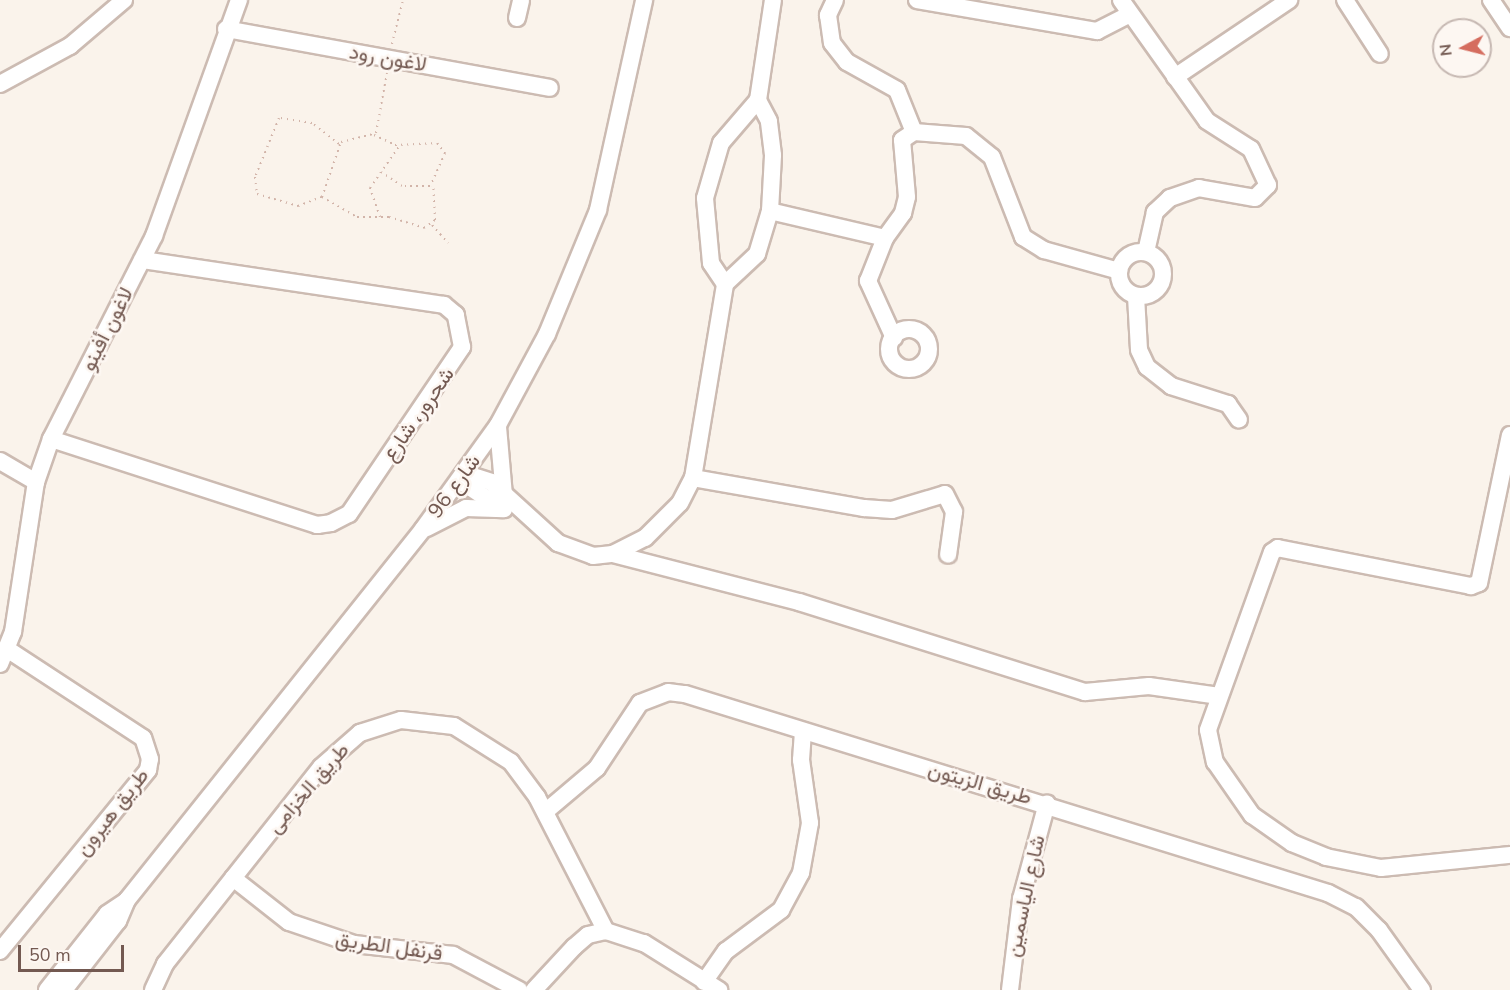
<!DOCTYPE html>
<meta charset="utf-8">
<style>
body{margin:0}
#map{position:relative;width:1510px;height:990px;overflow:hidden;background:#faf3eb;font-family:"Nunito Sans",Vazirmatn,sans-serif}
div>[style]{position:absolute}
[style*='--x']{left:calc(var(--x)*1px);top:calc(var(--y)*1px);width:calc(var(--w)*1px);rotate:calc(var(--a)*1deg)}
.path>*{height:2px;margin-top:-1px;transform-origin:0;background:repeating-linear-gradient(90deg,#d2b4a9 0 1.5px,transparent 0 6px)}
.roads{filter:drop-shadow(2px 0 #ccbbb2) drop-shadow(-2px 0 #ccbbb2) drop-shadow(0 2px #ccbbb2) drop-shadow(0 -2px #ccbbb2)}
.minor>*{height:16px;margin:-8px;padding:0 8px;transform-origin:8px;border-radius:8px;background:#fff}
.minor>.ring{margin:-8px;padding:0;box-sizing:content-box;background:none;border:16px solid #fff;border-radius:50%}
span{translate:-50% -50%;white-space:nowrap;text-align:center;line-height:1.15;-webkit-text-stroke:5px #fdf7f2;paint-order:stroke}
.street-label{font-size:21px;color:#735951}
.north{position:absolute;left:1432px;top:18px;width:60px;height:60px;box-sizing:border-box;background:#fdf7f2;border:2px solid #c6b8b2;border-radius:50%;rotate:263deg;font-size:16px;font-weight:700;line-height:24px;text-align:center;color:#735951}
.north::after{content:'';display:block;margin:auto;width:21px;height:27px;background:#d56d5f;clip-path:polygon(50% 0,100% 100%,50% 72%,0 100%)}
.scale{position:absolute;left:18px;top:945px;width:106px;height:27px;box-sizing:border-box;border:3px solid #735951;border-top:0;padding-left:8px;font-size:18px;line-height:21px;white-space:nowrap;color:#735951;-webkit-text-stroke:4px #fdf7f2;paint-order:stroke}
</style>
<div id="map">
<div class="path">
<i style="--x:392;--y:44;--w:45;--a:-76"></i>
<i style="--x:374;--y:135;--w:23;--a:25"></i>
<i style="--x:395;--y:145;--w:42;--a:-2.7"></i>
<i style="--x:437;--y:143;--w:13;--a:51"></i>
<i style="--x:445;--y:153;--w:36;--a:114"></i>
<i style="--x:430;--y:186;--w:28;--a:180"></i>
<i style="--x:402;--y:186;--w:25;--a:-146"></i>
<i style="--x:339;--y:144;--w:34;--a:-142"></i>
<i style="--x:312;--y:123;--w:33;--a:-171"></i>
<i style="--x:279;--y:118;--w:64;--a:112.1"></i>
<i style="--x:255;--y:177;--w:17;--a:83"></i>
<i style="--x:257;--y:194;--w:43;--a:16.3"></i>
<i style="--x:298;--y:206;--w:26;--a:-21"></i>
<i style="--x:322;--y:197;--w:58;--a:-70.9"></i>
<i style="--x:341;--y:142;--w:36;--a:-14"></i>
<i style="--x:376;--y:133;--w:61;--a:-79.6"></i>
<i style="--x:322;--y:197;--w:40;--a:29.7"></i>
<i style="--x:357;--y:217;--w:32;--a:0"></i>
<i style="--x:389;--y:217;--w:37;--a:17"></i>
<i style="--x:424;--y:228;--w:14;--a:-36"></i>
<i style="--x:435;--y:220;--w:35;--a:-93"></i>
<i style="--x:380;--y:217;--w:31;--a:-109"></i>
<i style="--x:370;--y:188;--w:52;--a:-55.1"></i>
<i style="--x:432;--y:225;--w:24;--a:48"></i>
</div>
<div class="roads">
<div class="minor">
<i style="--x:835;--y:0;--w:17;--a:115"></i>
<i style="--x:828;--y:15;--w:28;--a:82"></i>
<i style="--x:832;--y:43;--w:24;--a:52"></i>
<i style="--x:847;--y:62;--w:57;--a:29.2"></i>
<i style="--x:897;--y:90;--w:45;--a:68"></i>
<i style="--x:917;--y:0;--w:183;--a:9.8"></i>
<i style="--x:1097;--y:31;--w:36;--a:-27"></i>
<i style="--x:1121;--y:0;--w:148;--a:54.6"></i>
<i style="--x:1207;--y:121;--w:52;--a:32.5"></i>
<i style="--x:1251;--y:149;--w:40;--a:65"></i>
<i style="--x:1268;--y:185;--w:18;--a:135"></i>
<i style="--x:1255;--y:198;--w:57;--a:-169.9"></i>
<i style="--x:1199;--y:188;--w:31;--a:161"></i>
<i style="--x:1170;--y:198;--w:21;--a:137"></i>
<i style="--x:1155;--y:212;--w:41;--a:102.7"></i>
<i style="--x:1345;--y:0;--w:64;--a:57.1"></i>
<i style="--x:1491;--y:0;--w:34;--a:56"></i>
<i style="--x:517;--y:18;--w:18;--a:-77"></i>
<i style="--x:226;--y:29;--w:329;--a:10.3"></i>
<i style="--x:1175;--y:77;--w:138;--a:-34"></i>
<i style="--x:0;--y:84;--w:80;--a:-28.5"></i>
<i style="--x:70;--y:46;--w:71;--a:-40.4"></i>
<i style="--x:770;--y:211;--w:118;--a:13.2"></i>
<i class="ring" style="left:1119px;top:252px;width:28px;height:28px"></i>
<i style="--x:725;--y:284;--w:25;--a:-124"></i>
<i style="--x:711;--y:263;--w:65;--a:-95.3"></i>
<i style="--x:705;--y:198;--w:57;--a:-73.8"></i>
<i style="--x:721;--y:143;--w:57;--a:-49.3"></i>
<i style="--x:1136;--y:296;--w:54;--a:86.8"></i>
<i style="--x:1139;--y:350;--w:19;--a:65"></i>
<i style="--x:1147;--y:367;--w:31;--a:38"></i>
<i style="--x:1171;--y:386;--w:60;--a:17.5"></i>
<i style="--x:1228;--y:404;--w:19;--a:55"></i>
<i class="ring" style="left:889px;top:329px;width:24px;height:24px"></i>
<i style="--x:894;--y:338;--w:63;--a:-114.5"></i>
<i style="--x:868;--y:281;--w:46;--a:-68.4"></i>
<i style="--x:885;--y:238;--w:31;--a:-54"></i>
<i style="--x:903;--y:213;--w:16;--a:-76"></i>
<i style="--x:907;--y:197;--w:57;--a:-95"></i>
<i style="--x:902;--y:140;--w:14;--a:-34"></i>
<i style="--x:914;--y:132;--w:52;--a:4.4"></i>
<i style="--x:966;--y:136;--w:33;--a:39"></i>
<i style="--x:992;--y:157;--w:86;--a:68.8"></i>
<i style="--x:1023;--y:237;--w:25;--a:32"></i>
<i style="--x:1044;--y:250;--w:78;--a:15.6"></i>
<i style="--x:498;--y:427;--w:69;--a:85"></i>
<i style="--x:1510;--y:435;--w:151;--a:101.8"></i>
<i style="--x:1479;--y:583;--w:9;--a:159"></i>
<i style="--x:1471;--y:586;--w:197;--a:-168.9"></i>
<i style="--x:1278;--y:548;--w:7;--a:146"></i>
<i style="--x:1272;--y:552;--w:189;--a:109.8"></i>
<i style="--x:1208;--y:730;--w:33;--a:78"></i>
<i style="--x:1215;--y:762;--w:65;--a:55.1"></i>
<i style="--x:1252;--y:815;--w:49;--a:35"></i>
<i style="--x:1292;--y:843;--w:37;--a:22"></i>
<i style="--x:1326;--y:857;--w:56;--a:11.3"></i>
<i style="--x:1381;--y:868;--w:130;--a:-5.8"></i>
<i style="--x:51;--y:439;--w:280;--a:17.9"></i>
<i style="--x:317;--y:525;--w:14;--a:-8"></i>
<i style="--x:331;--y:523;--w:20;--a:-27"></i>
<i style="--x:349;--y:514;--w:202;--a:-55.9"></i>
<i style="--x:462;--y:347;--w:33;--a:-101"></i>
<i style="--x:456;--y:315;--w:16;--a:-140"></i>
<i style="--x:444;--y:305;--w:305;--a:-171.5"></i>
<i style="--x:0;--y:461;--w:42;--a:30.3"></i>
<i style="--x:464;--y:473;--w:28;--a:18"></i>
<i style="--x:491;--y:482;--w:91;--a:42.3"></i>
<i style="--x:558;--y:543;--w:37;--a:20"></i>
<i style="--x:593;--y:556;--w:20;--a:-6"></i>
<i style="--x:613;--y:554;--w:36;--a:-27"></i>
<i style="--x:645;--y:538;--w:49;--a:-45"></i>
<i style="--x:680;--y:503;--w:28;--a:-63"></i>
<i style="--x:693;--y:478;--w:197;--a:-80.6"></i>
<i style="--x:725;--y:284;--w:44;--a:-43.2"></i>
<i style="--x:757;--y:254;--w:45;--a:-73.2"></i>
<i style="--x:770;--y:211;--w:56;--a:-86.9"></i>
<i style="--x:773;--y:155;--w:34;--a:-97"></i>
<i style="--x:769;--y:121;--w:24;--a:-118"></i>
<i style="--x:758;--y:100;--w:101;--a:-81.5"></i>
<i style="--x:693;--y:478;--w:174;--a:10"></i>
<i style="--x:864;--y:508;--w:28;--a:4"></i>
<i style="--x:892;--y:510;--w:55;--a:-16.8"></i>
<i style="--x:945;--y:494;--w:20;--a:63"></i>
<i style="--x:954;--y:512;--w:43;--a:97.9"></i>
<i style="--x:459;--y:480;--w:47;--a:33.7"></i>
<i style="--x:427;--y:528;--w:44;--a:-27.1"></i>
<i style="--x:466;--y:508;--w:38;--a:2"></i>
<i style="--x:613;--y:554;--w:192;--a:14.5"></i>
<i style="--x:799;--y:602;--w:300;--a:17.5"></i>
<i style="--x:1085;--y:692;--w:64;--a:-5.4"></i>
<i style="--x:1149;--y:686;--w:71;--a:8.1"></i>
<i style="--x:0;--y:664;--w:35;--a:-68"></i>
<i style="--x:13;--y:632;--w:152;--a:-81.3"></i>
<i style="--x:36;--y:482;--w:46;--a:-70.8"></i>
<i style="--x:51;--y:439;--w:228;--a:-63.1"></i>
<i style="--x:154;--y:236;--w:251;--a:-70.2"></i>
<i style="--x:545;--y:812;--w:68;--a:-40.2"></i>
<i style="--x:597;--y:768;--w:78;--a:-56.5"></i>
<i style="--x:640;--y:703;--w:30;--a:-21"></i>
<i style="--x:668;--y:692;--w:17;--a:7"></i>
<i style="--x:685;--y:694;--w:673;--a:17.2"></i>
<i style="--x:1328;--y:893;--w:31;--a:27"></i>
<i style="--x:1356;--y:907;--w:33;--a:45"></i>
<i style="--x:1379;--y:930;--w:74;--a:54.4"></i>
<i style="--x:233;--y:878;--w:71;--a:38.2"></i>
<i style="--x:289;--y:922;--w:69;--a:18.7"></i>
<i style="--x:354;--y:944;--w:100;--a:6.3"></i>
<i style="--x:453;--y:955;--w:75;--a:27.9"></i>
<i style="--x:0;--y:951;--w:234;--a:-50.7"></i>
<i style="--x:148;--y:770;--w:11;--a:-80"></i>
<i style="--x:150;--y:759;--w:22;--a:-108"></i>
<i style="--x:143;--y:738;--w:163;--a:-146.8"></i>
<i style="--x:704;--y:982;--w:38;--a:-55"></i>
<i style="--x:726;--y:951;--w:69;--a:-36.7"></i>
<i style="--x:781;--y:910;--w:42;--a:-61.6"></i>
<i style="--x:801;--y:873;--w:51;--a:-79.8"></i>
<i style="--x:810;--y:823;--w:64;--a:-98.1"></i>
<i style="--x:801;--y:760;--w:29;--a:-86"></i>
<i style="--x:47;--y:990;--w:97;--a:-51.7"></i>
<i style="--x:107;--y:914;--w:23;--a:-34"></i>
<i style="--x:64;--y:990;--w:88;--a:-52"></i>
<i style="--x:118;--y:921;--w:23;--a:-67"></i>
<i style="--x:127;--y:900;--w:475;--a:-51.4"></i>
<i style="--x:423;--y:529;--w:128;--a:-54.2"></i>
<i style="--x:498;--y:425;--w:103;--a:-61.7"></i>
<i style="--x:547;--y:334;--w:134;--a:-67.6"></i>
<i style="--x:598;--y:210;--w:215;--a:-77.6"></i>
<i style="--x:153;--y:990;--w:29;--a:-65"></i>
<i style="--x:165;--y:964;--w:251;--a:-51.6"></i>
<i style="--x:321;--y:767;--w:52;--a:-41.1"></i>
<i style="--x:360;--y:733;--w:43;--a:-17.6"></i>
<i style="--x:401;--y:720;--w:53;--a:6.5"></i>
<i style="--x:454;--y:726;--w:67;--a:32.3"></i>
<i style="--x:511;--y:762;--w:44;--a:53.4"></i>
<i style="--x:537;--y:797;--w:151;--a:62.8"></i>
<i style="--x:534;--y:990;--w:59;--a:-47.1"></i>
<i style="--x:574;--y:947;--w:18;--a:-41"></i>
<i style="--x:588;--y:935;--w:18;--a:-13"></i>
<i style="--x:606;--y:931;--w:40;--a:18"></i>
<i style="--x:644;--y:943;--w:89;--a:32.1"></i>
<i style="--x:1010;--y:990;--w:92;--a:-83.1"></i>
<i style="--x:1021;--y:899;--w:99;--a:-74.8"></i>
</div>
</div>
<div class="street-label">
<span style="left:388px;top:58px;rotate:10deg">لاغون رود</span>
<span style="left:107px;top:329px;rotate:-63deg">لاغون أفينو</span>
<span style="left:418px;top:414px;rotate:-55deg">شحرور، شارع</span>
<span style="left:454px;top:486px;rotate:-54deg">شارع 96</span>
<span style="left:980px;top:783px;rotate:16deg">طريق الزيتون</span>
<span style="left:308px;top:788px;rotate:-49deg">طريق الخزامى</span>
<span style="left:112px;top:812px;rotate:-52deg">طريق هيرون</span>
<span style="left:1025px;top:896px;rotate:-78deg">شارع الياسمين</span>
<span style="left:389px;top:946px;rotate:8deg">قرنفل الطريق</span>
</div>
<div class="north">N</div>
<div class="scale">50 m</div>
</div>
